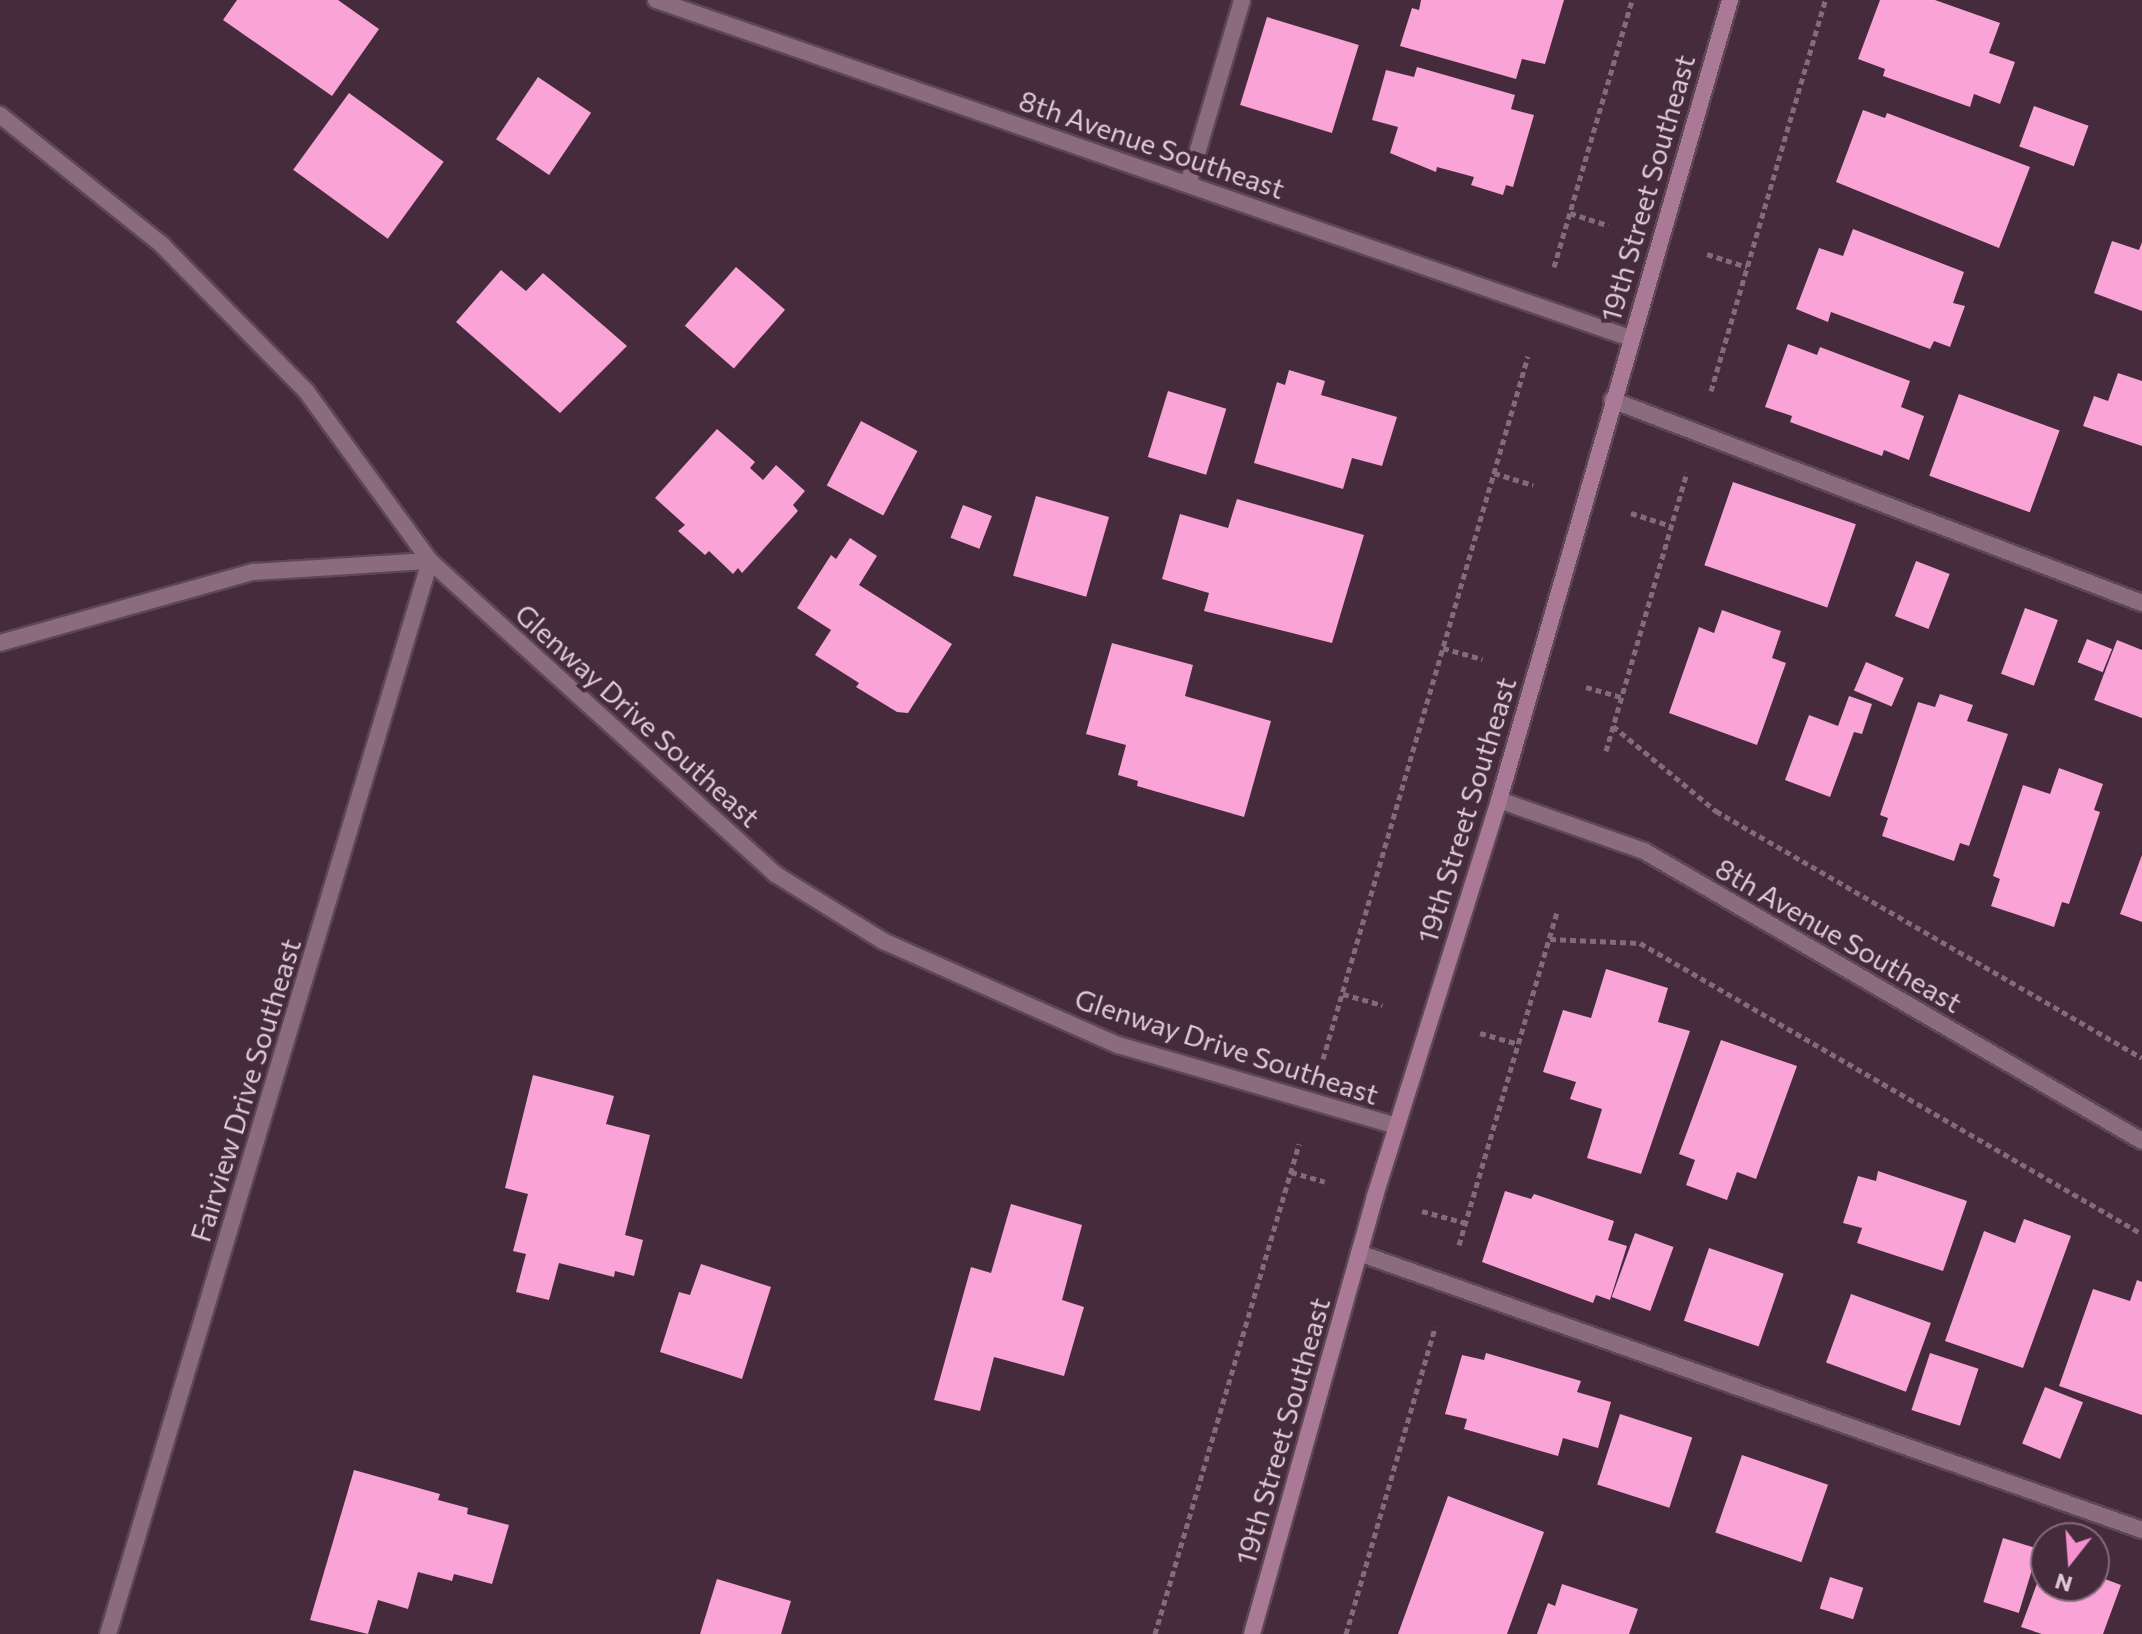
<!DOCTYPE html>
<style>
body{margin:0}
#map{position:relative;width:2142px;height:1634px;overflow:hidden;background:#452b3b;font-family:Commissioner,sans-serif}
div>[style]{position:absolute}
[style*='--x']{left:calc(var(--x)*1px);top:calc(var(--y)*1px);width:calc(var(--w)*1px);rotate:calc(var(--a)*1deg)}
.building>*{inset:0;background:#f9a3d6;transform-origin:0 0}
.path>*{height:5px;margin-top:-2.5px;transform-origin:0;background:repeating-linear-gradient(90deg,#826c79 0 6px,transparent 0 10px)}
.roads{filter:drop-shadow(2px 0 #5d4754) drop-shadow(-2px 0 #5d4754) drop-shadow(0 2px #5d4754) drop-shadow(0 -2px #5d4754)}
.service>*{height:16px;margin:-8px;padding:0 8px;transform-origin:8px;border-radius:8px;background:#8b6c7e}
.minor>*{height:16px;margin:-8px;padding:0 8px;transform-origin:8px;border-radius:8px;background:#8b6c7e}
.secondary>*{height:16px;margin:-8px;padding:0 8px;transform-origin:8px;border-radius:8px;background:#a97995}
span{translate:-50% -50%;white-space:nowrap;text-align:center;line-height:1.15;-webkit-text-stroke:8px #452b3b;paint-order:stroke}
.street-label{font-size:28px;color:#ddcbd5}
.north{position:absolute;left:2030px;top:1522px;width:80px;height:80px;box-sizing:border-box;background:#452b3b;border:2px solid #826b79;border-radius:50%;rotate:197deg;font-size:22px;font-weight:700;line-height:32px;text-align:center;color:#ddcbd5}
.north::after{content:'';display:block;margin:auto;width:28px;height:36px;background:#f790cf;clip-path:polygon(50% 0,100% 100%,50% 72%,0 100%)}
</style>
<div id="map">
<div class="building">
<i style="clip-path:polygon(237px 0,338px 0,379px 29px,332px 96px,223px 20px)"></i>
<i style="clip-path:polygon(1421px 0,1564px 0,1545px 64px,1522px 59px,1516px 79px,1400px 46px,1412px 8px,1419px 10px)"></i>
<i style="clip-path:polygon(1880px 0,1935px 0,2000px 23px,1989px 53px,2015px 62px,2000px 104px,1974px 94px,1970px 107px,1883px 76px,1885px 69px,1858px 59px)"></i>
<i style="left:1267px;top:17px;width:96px;height:92px;rotate:17deg"></i>
<i style="clip-path:polygon(1417px 67px,1515px 95px,1511px 109px,1534px 115px,1513px 187px,1506px 185px,1503px 195px,1471px 185px,1474px 177px,1437px 167px,1436px 172px,1390px 153px,1398px 127px,1372px 120px,1386px 70px,1414px 77px)"></i>
<i style="left:538px;top:77px;width:64px;height:75px;rotate:34deg"></i>
<i style="left:349px;top:93px;width:117px;height:95px;rotate:36deg"></i>
<i style="left:2034px;top:106px;width:58px;height:43px;rotate:20deg"></i>
<i style="clip-path:polygon(1863px 110px,1885px 118px,1887px 113px,2030px 167px,1999px 248px,1836px 182px)"></i>
<i style="clip-path:polygon(1853px 229px,1964px 272px,1953px 303px,1965px 306px,1950px 347px,1934px 341px,1930px 349px,1831px 312px,1828px 322px,1796px 309px,1819px 248px,1843px 256px)"></i>
<i style="clip-path:polygon(2112px 241px,2139px 250px,2142px 242px,2142px 311px,2094px 293px)"></i>
<i style="left:736px;top:267px;width:65px;height:78px;rotate:41deg"></i>
<i style="clip-path:polygon(501px 270px,526px 291px,543px 273px,627px 346px,560px 413px,456px 322px)"></i>
<i style="clip-path:polygon(1788px 344px,1817px 355px,1820px 347px,1910px 381px,1901px 407px,1924px 416px,1909px 460px,1884px 450px,1882px 456px,1790px 422px,1792px 416px,1765px 407px)"></i>
<i style="clip-path:polygon(1289px 370px,1325px 381px,1321px 395px,1397px 417px,1382px 466px,1352px 458px,1343px 489px,1254px 463px,1277px 382px,1285px 385px)"></i>
<i style="clip-path:polygon(2118px 373px,2142px 381px,2142px 446px,2083px 426px,2094px 396px,2108px 401px)"></i>
<i style="left:1168px;top:391px;width:61px;height:69px;rotate:17deg"></i>
<i style="left:1959px;top:394px;width:107px;height:87px;rotate:20deg"></i>
<i style="left:861px;top:421px;width:64px;height:73px;rotate:28deg"></i>
<i style="clip-path:polygon(717px 429px,755px 462px,750px 468px,763px 480px,776px 465px,805px 491px,793px 505px,798px 511px,742px 573px,738px 568px,733px 574px,709px 551px,705px 555px,678px 531px,685px 525px,655px 498px)"></i>
<i style="left:1733px;top:482px;width:130px;height:88px;rotate:19deg"></i>
<i style="left:1036px;top:496px;width:76px;height:83px;rotate:16deg"></i>
<i style="clip-path:polygon(1237px 499px,1364px 535px,1332px 643px,1204px 611px,1209px 593px,1162px 579px,1180px 514px,1228px 528px)"></i>
<i style="left:963px;top:505px;width:31px;height:35px;rotate:21deg"></i>
<i style="clip-path:polygon(850px 538px,877px 556px,859px 585px,952px 644px,908px 713px,897px 712px,856px 687px,859px 683px,815px 655px,831px 630px,797px 608px,831px 555px,836px 559px)"></i>
<i style="left:1916px;top:561px;width:36px;height:59px;rotate:21deg"></i>
<i style="left:2025px;top:608px;width:35px;height:70px;rotate:20deg"></i>
<i style="clip-path:polygon(1722px 610px,1781px 631px,1772px 658px,1786px 663px,1757px 745px,1669px 713px,1699px 627px,1714px 633px)"></i>
<i style="left:2087px;top:639px;width:27px;height:25px;rotate:22deg"></i>
<i style="clip-path:polygon(2117px 640px,2142px 650px,2142px 718px,2094px 700px)"></i>
<i style="clip-path:polygon(1112px 643px,1193px 665px,1185px 696px,1271px 721px,1244px 817px,1137px 786px,1138px 781px,1118px 775px,1126px 745px,1086px 734px)"></i>
<i style="left:1866px;top:662px;width:41px;height:31px;rotate:23deg"></i>
<i style="clip-path:polygon(1940px 694px,1973px 705px,1967px 721px,2008px 734px,1969px 846px,1960px 843px,1954px 861px,1882px 836px,1888px 818px,1880px 815px,1918px 702px,1935px 707px)"></i>
<i style="clip-path:polygon(1849px 696px,1872px 704px,1862px 734px,1854px 732px,1830px 797px,1785px 780px,1809px 715px,1838px 726px)"></i>
<i style="clip-path:polygon(2059px 768px,2103px 784px,2094px 810px,2100px 812px,2069px 904px,2062px 902px,2054px 927px,1991px 906px,2000px 879px,1993px 876px,2023px 785px,2050px 794px)"></i>
<i style="clip-path:polygon(2142px 855px,2142px 922px,2120px 914px)"></i>
<i style="clip-path:polygon(1606px 969px,1668px 988px,1658px 1022px,1690px 1031px,1641px 1174px,1587px 1158px,1602px 1109px,1570px 1099px,1576px 1082px,1543px 1072px,1563px 1010px,1591px 1018px)"></i>
<i style="clip-path:polygon(1721px 1040px,1797px 1066px,1756px 1179px,1737px 1172px,1727px 1200px,1686px 1185px,1695px 1160px,1679px 1154px)"></i>
<i style="clip-path:polygon(533px 1075px,614px 1096px,606px 1124px,650px 1135px,625px 1235px,643px 1240px,634px 1276px,615px 1271px,614px 1277px,559px 1263px,549px 1300px,516px 1292px,526px 1254px,513px 1251px,528px 1194px,505px 1188px)"></i>
<i style="clip-path:polygon(1878px 1171px,1967px 1201px,1943px 1271px,1857px 1243px,1862px 1228px,1843px 1223px,1858px 1176px,1876px 1181px)"></i>
<i style="clip-path:polygon(1505px 1191px,1531px 1199px,1534px 1194px,1614px 1221px,1608px 1240px,1627px 1246px,1610px 1300px,1596px 1295px,1593px 1303px,1482px 1262px)"></i>
<i style="clip-path:polygon(1011px 1204px,1082px 1225px,1062px 1300px,1084px 1307px,1064px 1376px,994px 1357px,980px 1411px,934px 1400px,971px 1267px,991px 1273px)"></i>
<i style="clip-path:polygon(2024px 1219px,2071px 1236px,2023px 1368px,1945px 1341px,1984px 1231px,2015px 1243px)"></i>
<i style="left:1635px;top:1233px;width:41px;height:68px;rotate:20deg"></i>
<i style="left:1709px;top:1248px;width:79px;height:77px;rotate:19deg"></i>
<i style="clip-path:polygon(701px 1264px,771px 1287px,742px 1379px,660px 1352px,679px 1292px,690px 1295px)"></i>
<i style="clip-path:polygon(2137px 1280px,2142px 1282px,2142px 1415px,2059px 1386px,2093px 1289px,2130px 1301px)"></i>
<i style="left:1851px;top:1294px;width:85px;height:73px;rotate:20deg"></i>
<i style="clip-path:polygon(1486px 1353px,1581px 1381px,1577px 1392px,1611px 1402px,1598px 1448px,1563px 1438px,1558px 1456px,1464px 1429px,1467px 1419px,1445px 1414px,1462px 1355px,1484px 1360px)"></i>
<i style="left:1930px;top:1353px;width:51px;height:60px;rotate:18deg"></i>
<i style="left:2045px;top:1387px;width:41px;height:61px;rotate:22deg"></i>
<i style="left:1620px;top:1414px;width:76px;height:74px;rotate:18deg"></i>
<i style="left:1742px;top:1455px;width:91px;height:82px;rotate:19deg"></i>
<i style="clip-path:polygon(354px 1470px,440px 1494px,438px 1500px,468px 1508px,467px 1514px,509px 1525px,492px 1584px,454px 1574px,452px 1581px,418px 1572px,408px 1609px,378px 1600px,368px 1634px,310px 1620px)"></i>
<i style="clip-path:polygon(1448px 1496px,1544px 1532px,1507px 1634px,1398px 1634px)"></i>
<i style="left:2003px;top:1538px;width:37px;height:67px;rotate:17deg"></i>
<i style="clip-path:polygon(2046px 1559px,2046px 1586px,2094px 1586px,2094px 1575px,2121px 1585px,2103px 1634px,2042px 1634px,2021px 1627px)"></i>
<i style="left:1830px;top:1577px;width:35px;height:33px;rotate:18deg"></i>
<i style="clip-path:polygon(717px 1579px,791px 1601px,781px 1634px,700px 1634px)"></i>
<i style="clip-path:polygon(1562px 1584px,1638px 1609px,1629px 1634px,1537px 1634px,1548px 1603px,1555px 1606px)"></i>
</div>
<div class="path">
<i style="--x:1570;--y:213;--w:40;--a:18"></i>
<i style="--x:1707;--y:254;--w:42;--a:18"></i>
<i style="--x:1554;--y:267;--w:278;--a:-73.7"></i>
<i style="--x:1711;--y:391;--w:407;--a:-73.7"></i>
<i style="--x:1494;--y:473;--w:41;--a:17.1"></i>
<i style="--x:1631;--y:513;--w:42;--a:18"></i>
<i style="--x:1443;--y:648;--w:41;--a:15.8"></i>
<i style="--x:1586;--y:687;--w:36;--a:16"></i>
<i style="--x:1613;--y:726;--w:134;--a:39.5"></i>
<i style="--x:1716;--y:811;--w:492;--a:30.1"></i>
<i style="--x:1606;--y:751;--w:290;--a:-73.8"></i>
<i style="--x:1550;--y:939;--w:90;--a:2.5"></i>
<i style="--x:1640;--y:943;--w:580;--a:30.1"></i>
<i style="--x:1343;--y:994;--w:41;--a:15.8"></i>
<i style="--x:1480;--y:1033;--w:40;--a:16"></i>
<i style="--x:1323;--y:1059;--w:732;--a:-73.74"></i>
<i style="--x:1291;--y:1172;--w:35;--a:16"></i>
<i style="--x:1422;--y:1211;--w:46;--a:15.3"></i>
<i style="--x:1459;--y:1245;--w:347;--a:-73.6"></i>
<i style="--x:1155;--y:1634;--w:511;--a:-73.62"></i>
<i style="--x:1346;--y:1634;--w:320;--a:-73.8"></i>
</div>
<div class="roads">
<div class="service">
<i style="--x:1188;--y:184;--w:192;--a:-73.6"></i>
<i style="--x:1612;--y:400;--w:568;--a:20.96"></i>
<i style="--x:1359;--y:1253;--w:831;--a:19.48"></i>
</div>
<div class="minor">
<i style="--x:656;--y:0;--w:1031;--a:19.14"></i>
<i style="--x:0;--y:115;--w:208;--a:38.7"></i>
<i style="--x:162;--y:245;--w:205;--a:45.4"></i>
<i style="--x:306;--y:391;--w:210;--a:53.9"></i>
<i style="--x:430;--y:561;--w:466;--a:42.2"></i>
<i style="--x:775;--y:874;--w:127;--a:31.8"></i>
<i style="--x:883;--y:941;--w:257;--a:23.9"></i>
<i style="--x:1118;--y:1045;--w:290;--a:16.2"></i>
<i style="--x:0;--y:643;--w:263;--a:-15.7"></i>
<i style="--x:253;--y:572;--w:177;--a:-3.6"></i>
<i style="--x:430;--y:561;--w:1120;--a:106.7"></i>
<i style="--x:1499;--y:800;--w:154;--a:19.4"></i>
<i style="--x:1644;--y:851;--w:576;--a:30.21"></i>
</div>
<div class="secondary">
<i style="--x:1252;--y:1634;--w:455;--a:-74.3"></i>
<i style="--x:1375;--y:1196;--w:415;--a:-72.6"></i>
<i style="--x:1499;--y:800;--w:833;--a:-73.89"></i>
</div>
</div>
<div class="street-label">
<span style="left:1152px;top:144px;rotate:19deg">8th Avenue Southeast</span>
<span style="left:1647px;top:188px;rotate:-74deg">19th Street Southeast</span>
<span style="left:638px;top:715px;rotate:42deg">Glenway Drive Southeast</span>
<span style="left:1466px;top:810px;rotate:-73deg">19th Street Southeast</span>
<span style="left:1839px;top:935px;rotate:30deg">8th Avenue Southeast</span>
<span style="left:1227px;top:1046px;rotate:18deg">Glenway Drive Southeast</span>
<span style="left:245px;top:1090px;rotate:-73deg">Fairview Drive Southeast</span>
<span style="left:1282px;top:1431px;rotate:-74deg">19th Street Southeast</span>
</div>
<div class="north">N</div>
</div>
